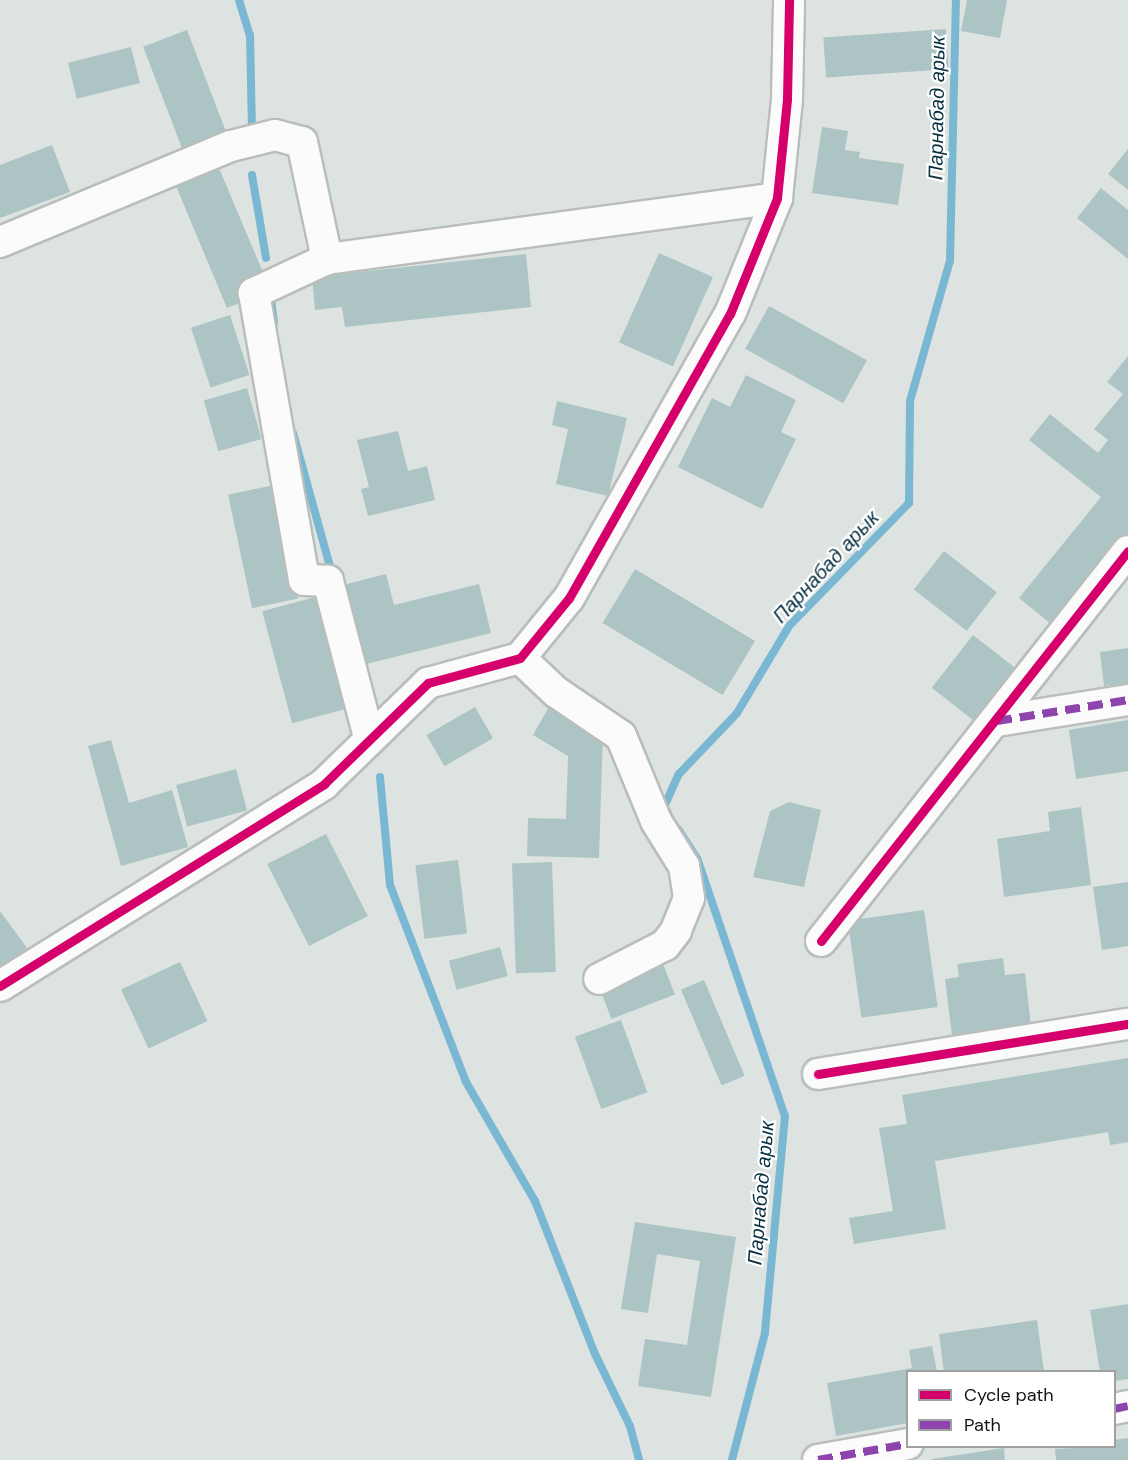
<!DOCTYPE html>
<html>
<head>
<meta charset="utf-8">
<style>
	body { margin:0 }
	#map { position:relative; width:1128px; height:1460px; overflow:hidden; background:#dde3e0; font-family:"DM Sans",sans-serif }
	div>[style] { position:absolute }
	.stream>* { height:8px; margin:-4px; padding:0 4px; transform-origin:4px; border-radius:4px; background:#7ab7d3 }
	.building>* { inset:0; background:#acc4c4; transform-origin:0 0 }
	.roads { filter:drop-shadow(2px 0 #b9bebc) drop-shadow(-2px 0 #b9bebc) drop-shadow(0 2px #b9bebc) drop-shadow(0 -2px #b9bebc) }
	.minor>* { height:30px; margin:-15px; padding:0 15px; transform-origin:15px; border-radius:15px; background:#fafbfa }
	.quiet>* { height:8px; margin-top:-4px; transform-origin:0; background:repeating-linear-gradient(90deg,#8e44ad 0 15px,transparent 0 23px) }
	.cycleway>* { height:9px; margin:-4.5px; padding:0 4.5px; transform-origin:4.5px; border-radius:4.5px; background:#d6006c }
	span { translate:-50% -50%; white-space:nowrap; text-align:center; line-height:1.15; -webkit-text-stroke:4.5px #fff; paint-order:stroke }
	.water-label { font-size:20px; color:#072f40; font-style:italic }
	.legend { position:absolute; left:906px; top:1370px; width:210px; height:78px; box-sizing:border-box; background:#fff; border:2px solid #9fa1a0; margin:0; padding:8px 10px; list-style:none; font-size:18px; color:#0f1312 }
	.legend li { display:flex; align-items:center; gap:12px; height:30px }
	.legend b { width:30px; border:2px solid #9fa1a0 }
</style>
</head>
<body>
<div id="map">
	<div class="stream">
		<i style="left:239px;top:0;width:37px;rotate:73deg"></i>
		<i style="left:250px;top:35px;width:94px;rotate:88.8deg"></i>
		<i style="left:252px;top:175px;width:84px;rotate:80.4deg"></i>
		<i style="left:270px;top:291px;width:32px;rotate:83deg"></i>
		<i style="left:293px;top:433px;width:149px;rotate:74.5deg"></i>
		<i style="left:380px;top:777px;width:108px;rotate:84.7deg"></i>
		<i style="left:390px;top:885px;width:211px;rotate:68.9deg"></i>
		<i style="left:466px;top:1082px;width:138px;rotate:59.9deg"></i>
		<i style="left:535px;top:1201px;width:164px;rotate:68.6deg"></i>
		<i style="left:595px;top:1354px;width:80px;rotate:64.1deg"></i>
		<i style="left:630px;top:1426px;width:35px;rotate:75deg"></i>
		<i style="left:668px;top:813px;width:7px;rotate:-124deg"></i>
		<i style="left:664px;top:807px;width:36px;rotate:-66deg"></i>
		<i style="left:679px;top:774px;width:84px;rotate:-46.4deg"></i>
		<i style="left:737px;top:713px;width:101px;rotate:-59.1deg"></i>
		<i style="left:789px;top:626px;width:172px;rotate:-45.7deg"></i>
		<i style="left:909px;top:503px;width:102px;rotate:-89.4deg"></i>
		<i style="left:910px;top:401px;width:146px;rotate:-74.1deg"></i>
		<i style="left:950px;top:261px;width:261px;rotate:-88.7deg"></i>
		<i style="left:678px;top:829px;width:35px;rotate:57deg"></i>
		<i style="left:697px;top:858px;width:273px;rotate:71.2deg"></i>
		<i style="left:785px;top:1116px;width:218px;rotate:95.3deg"></i>
		<i style="left:765px;top:1333px;width:131px;rotate:104.6deg"></i>
	</div>
	<div class="building">
		<i style="clip-path:polygon(967px 0,1007px 0,1000px 38px,961px 31px)"></i>
		<i style="left:946px;top:29px;width:40px;height:123px;rotate:86deg"></i>
		<i style="left:187px;top:30px;width:110px;height:47px;rotate:69deg"></i>
		<i style="left:131px;top:47px;width:37px;height:65px;rotate:76deg"></i>
		<i style="clip-path:polygon(822px 127px,848px 131px,845px 150px,860px 152px,859px 158px,904px 164px,898px 205px,812px 193px)"></i>
		<i style="clip-path:polygon(52px 145px,70px 192px,0 218px,0 165px)"></i>
		<i style="clip-path:polygon(1128px 149px,1128px 190px,1108px 174px)"></i>
		<i style="clip-path:polygon(219px 168px,265px 277px,239px 288px,244px 301px,227px 308px,176px 186px)"></i>
		<i style="clip-path:polygon(1101px 188px,1128px 210px,1128px 259px,1077px 218px)"></i>
		<i style="left:659px;top:253px;width:59px;height:98px;rotate:24deg"></i>
		<i style="clip-path:polygon(526px 254px,531px 307px,345px 327px,342px 307px,315px 310px,312px 277px)"></i>
		<i style="left:769px;top:306px;width:112px;height:49px;rotate:29deg"></i>
		<i style="left:230px;top:315px;width:63px;height:41px;rotate:72deg"></i>
		<i style="clip-path:polygon(1128px 356px,1128px 538px,1056px 628px,1019px 598px,1101px 497px,1029px 440px,1050px 414px,1098px 453px,1108px 440px,1094px 429px,1123px 394px,1107px 382px)"></i>
		<i style="clip-path:polygon(746px 375px,796px 400px,781px 432px,796px 439px,762px 509px,678px 467px,712px 398px,730px 407px)"></i>
		<i style="left:247px;top:388px;width:53px;height:45px;rotate:74deg"></i>
		<i style="clip-path:polygon(557px 401px,627px 418px,608px 496px,556px 484px,568px 429px,552px 425px)"></i>
		<i style="clip-path:polygon(398px 431px,408px 471px,427px 466px,435px 500px,368px 516px,361px 489px,369px 487px,357px 440px)"></i>
		<i style="left:274px;top:485px;width:116px;height:47px;rotate:78deg"></i>
		<i style="left:944px;top:551px;width:67px;height:49px;rotate:38deg"></i>
		<i style="left:635px;top:569px;width:140px;height:63px;rotate:31deg"></i>
		<i style="clip-path:polygon(386px 574px,394px 605px,479px 584px,491px 633px,362px 665px,343px 585px)"></i>
		<i style="left:323px;top:595px;width:116px;height:63px;rotate:75deg"></i>
		<i style="left:973px;top:635px;width:56px;height:67px;rotate:38deg"></i>
		<i style="clip-path:polygon(1128px 648px,1128px 683px,1104px 686px,1100px 652px)"></i>
		<i style="clip-path:polygon(551px 703px,603px 733px,599px 858px,527px 856px,528px 818px,566px 819px,568px 756px,533px 735px)"></i>
		<i style="left:475px;top:707px;width:36px;height:56px;rotate:60deg"></i>
		<i style="clip-path:polygon(1128px 720px,1128px 771px,1076px 779px,1069px 730px)"></i>
		<i style="clip-path:polygon(111px 740px,129px 803px,172px 790px,188px 847px,121px 866px,88px 746px)"></i>
		<i style="left:236px;top:769px;width:43px;height:62px;rotate:75deg"></i>
		<i style="clip-path:polygon(789px 802px,821px 810px,804px 887px,753px 877px,770px 811px)"></i>
		<i style="clip-path:polygon(1081px 807px,1091px 885px,1004px 897px,997px 839px,1050px 831px,1048px 812px)"></i>
		<i style="left:326px;top:834px;width:92px;height:66px;rotate:63deg"></i>
		<i style="left:458px;top:860px;width:74px;height:43px;rotate:83deg"></i>
		<i style="left:552px;top:862px;width:110px;height:40px;rotate:88deg"></i>
		<i style="clip-path:polygon(1128px 882px,1128px 946px,1102px 950px,1093px 887px)"></i>
		<i style="left:924px;top:910px;width:98px;height:77px;rotate:82deg"></i>
		<i style="clip-path:polygon(0 911px,27px 948px,0 967px)"></i>
		<i style="left:500px;top:947px;width:30px;height:53px;rotate:75deg"></i>
		<i style="clip-path:polygon(1003px 958px,1005px 975px,1025px 973px,1031px 1026px,952px 1036px,945px 979px,959px 977px,957px 964px)"></i>
		<i style="left:662px;top:961px;width:36px;height:68px;rotate:69deg"></i>
		<i style="left:180px;top:962px;width:65px;height:65px;rotate:65deg"></i>
		<i style="left:704px;top:980px;width:104px;height:25px;rotate:67deg"></i>
		<i style="left:621px;top:1020px;width:77px;height:49px;rotate:70deg"></i>
		<i style="clip-path:polygon(1128px 1058px,1128px 1142px,1110px 1145px,1108px 1132px,935px 1161px,946px 1229px,854px 1244px,849px 1218px,893px 1211px,879px 1128px,907px 1124px,902px 1095px)"></i>
		<i style="clip-path:polygon(635px 1222px,736px 1237px,711px 1397px,638px 1386px,645px 1339px,687px 1345px,700px 1261px,657px 1254px,648px 1313px,621px 1309px)"></i>
		<i style="clip-path:polygon(1128px 1304px,1128px 1379px,1114px 1381px,1114px 1372px,1100px 1372px,1090px 1310px)"></i>
		<i style="clip-path:polygon(1037px 1320px,1044px 1372px,944px 1372px,939px 1334px)"></i>
		<i style="clip-path:polygon(932px 1346px,937px 1372px,908px 1372px,908px 1423px,836px 1436px,827px 1383px,912px 1368px,909px 1350px)"></i>
		<i style="clip-path:polygon(1128px 1438px,1128px 1460px,1056px 1460px,1055px 1449px,1114px 1446px,1114px 1440px)"></i>
		<i style="clip-path:polygon(1004px 1448px,1005px 1460px,933px 1460px,932px 1459px)"></i>
	</div>
	<div class="roads">
		<div class="minor">
			<i style="left:0;top:242px;width:250px;rotate:-22.6deg"></i>
			<i style="left:231px;top:146px;width:45px;rotate:-14deg"></i>
			<i style="left:275px;top:135px;width:28px;rotate:15deg"></i>
			<i style="left:302px;top:142px;width:120px;rotate:77.9deg"></i>
			<i style="left:327px;top:259px;width:454px;rotate:-7.7deg"></i>
			<i style="left:327px;top:259px;width:81px;rotate:155deg"></i>
			<i style="left:254px;top:293px;width:291px;rotate:80.1deg"></i>
			<i style="left:304px;top:580px;width:24px;rotate:2deg"></i>
			<i style="left:328px;top:581px;width:161px;rotate:75.3deg"></i>
			<i style="left:520px;top:658px;width:50px;rotate:43.4deg"></i>
			<i style="left:556px;top:692px;width:78px;rotate:34.1deg"></i>
			<i style="left:621px;top:736px;width:92px;rotate:67.6deg"></i>
			<i style="left:656px;top:821px;width:53px;rotate:58.1deg"></i>
			<i style="left:684px;top:866px;width:32px;rotate:81deg"></i>
			<i style="left:689px;top:898px;width:35px;rotate:112deg"></i>
			<i style="left:676px;top:931px;width:18px;rotate:128deg"></i>
			<i style="left:665px;top:945px;width:74px;rotate:152.7deg"></i>
			<i style="left:997px;top:721px;width:133px;rotate:-9.1deg"></i>
			<i style="left:821px;top:941px;width:496px;rotate:-51.8deg"></i>
			<i style="left:0;top:986px;width:382px;rotate:-31.9deg"></i>
			<i style="left:324px;top:784px;width:145px;rotate:-44.2deg"></i>
			<i style="left:428px;top:683px;width:95px;rotate:-15.2deg"></i>
			<i style="left:520px;top:658px;width:77px;rotate:-50.8deg"></i>
			<i style="left:569px;top:598px;width:326px;rotate:-60.5deg"></i>
			<i style="left:730px;top:314px;width:125px;rotate:-67.9deg"></i>
			<i style="left:777px;top:198px;width:100px;rotate:-84.2deg"></i>
			<i style="left:787px;top:99px;width:99px;rotate:-88.8deg"></i>
			<i style="left:818px;top:1074px;width:314px;rotate:-9.2deg"></i>
			<i style="left:1114px;top:1409px;width:14px;rotate:-12deg"></i>
			<i style="left:818px;top:1460px;width:91px;rotate:-10.1deg"></i>
		</div>
	</div>
	<div class="quiet">
		<i style="left:997px;top:721px;width:133px;rotate:-9.1deg"></i>
		<i style="left:1114px;top:1409px;width:14px;rotate:-12deg"></i>
		<i style="left:818px;top:1460px;width:91px;rotate:-10.1deg"></i>
	</div>
	<div class="cycleway">
		<i style="left:821px;top:941px;width:496px;rotate:-51.8deg"></i>
		<i style="left:0;top:986px;width:382px;rotate:-31.9deg"></i>
		<i style="left:324px;top:784px;width:145px;rotate:-44.2deg"></i>
		<i style="left:428px;top:683px;width:95px;rotate:-15.2deg"></i>
		<i style="left:520px;top:658px;width:77px;rotate:-50.8deg"></i>
		<i style="left:569px;top:598px;width:326px;rotate:-60.5deg"></i>
		<i style="left:730px;top:314px;width:125px;rotate:-67.9deg"></i>
		<i style="left:777px;top:198px;width:100px;rotate:-84.2deg"></i>
		<i style="left:787px;top:99px;width:99px;rotate:-88.8deg"></i>
		<i style="left:818px;top:1074px;width:314px;rotate:-9.2deg"></i>
	</div>
	<div class="water-label">
		<span style="left:937px;top:108px;rotate:-89deg">Парнабад арык</span>
		<span style="left:826px;top:567px;rotate:-47deg">Парнабад арык</span>
		<span style="left:761px;top:1193px;rotate:-85deg">Парнабад арык</span>
	</div>
	<ul class="legend">
	<li><b style="height:8px;background:#d6006c"></b>Cycle path</li>
	<li><b style="height:8px;background:#8e44ad"></b>Path</li>
	</ul>
</div>
</body>
</html>
